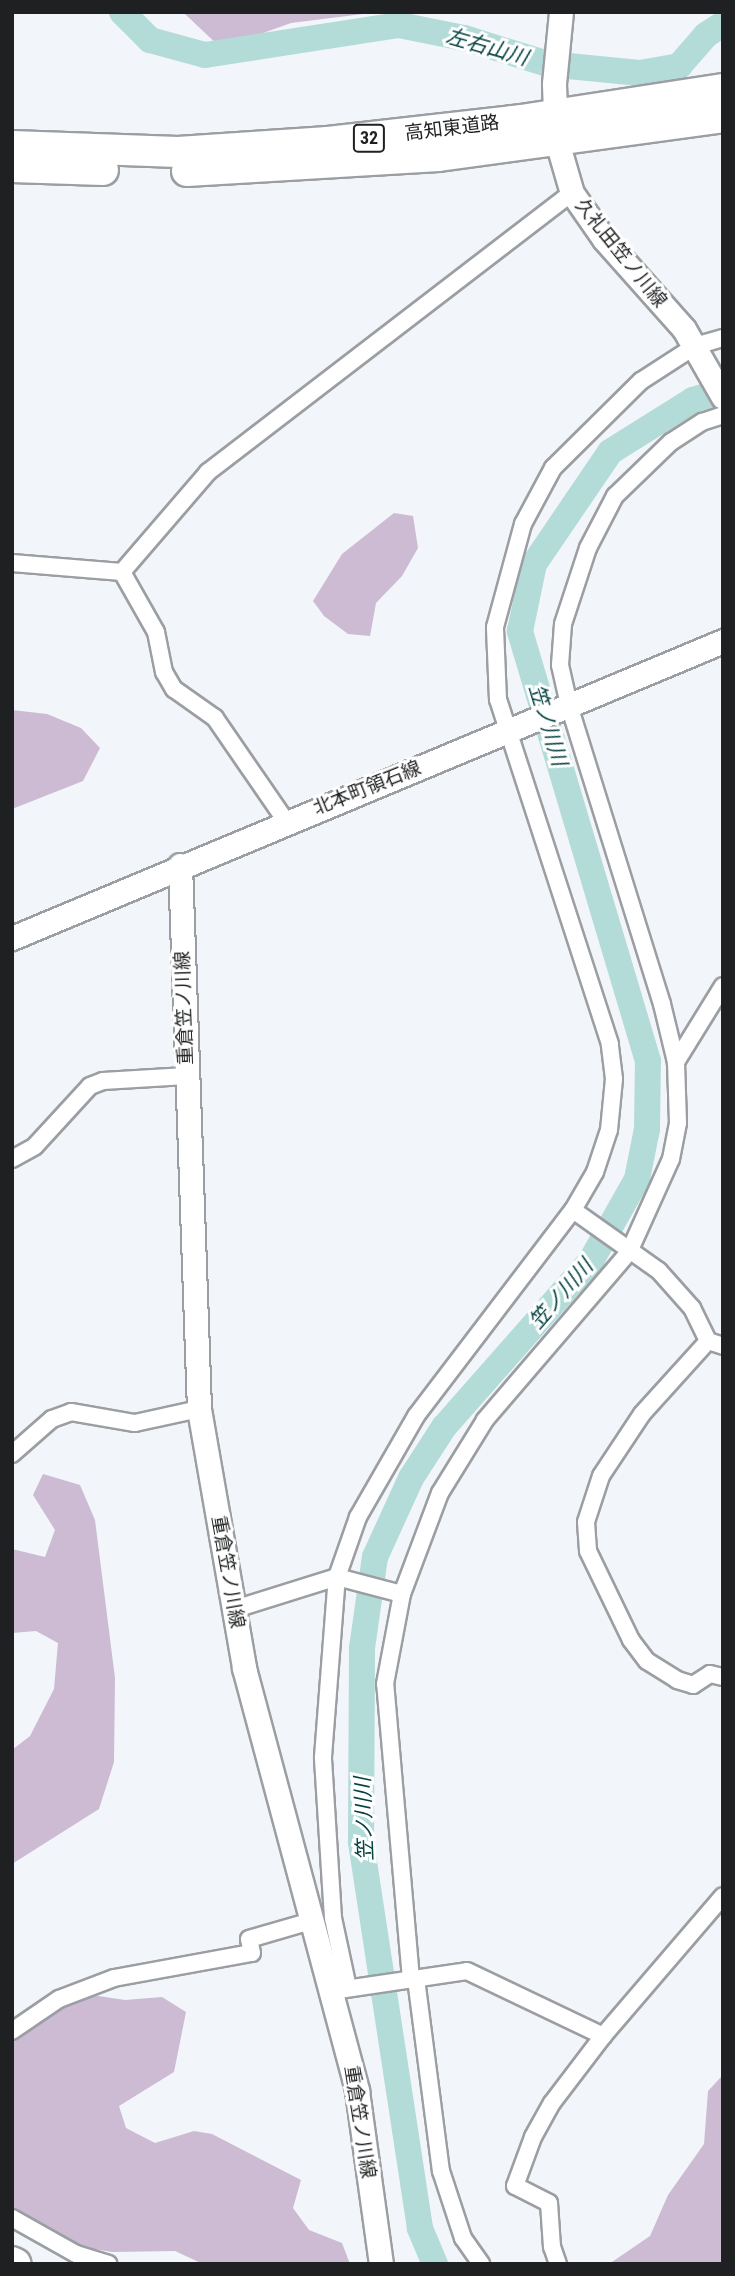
<!DOCTYPE html>
<html>
<head>
<meta charset="utf-8">
<style>
	body { margin:0 }
	#map { position:relative; width:735px; height:2276px; overflow:hidden; background:#f2f5f9; font-family:"Roboto Condensed","Noto Sans JP",sans-serif }
	div>[style] { position:absolute }
	.green>* { inset:0; background:#ccbbd3 }
	.river>* { height:26px; margin:-13px; padding:0 13px; transform-origin:13px; border-radius:13px; background:#b3dbd8 }
	.roads { filter:drop-shadow(2px 0 #9b9ea2) drop-shadow(-2px 0 #9b9ea2) drop-shadow(0 2px #9b9ea2) drop-shadow(0 -2px #9b9ea2) }
	.street>* { height:16px; margin:-8px; padding:0 8px; transform-origin:8px; border-radius:8px; background:#fff }
	.secondary>* { height:23px; margin:-11.5px; padding:0 11.5px; transform-origin:11.5px; border-radius:11.5px; background:#fff }
	.highway>* { height:30px; margin:-15px; padding:0 15px; transform-origin:15px; border-radius:15px; background:#fff }
	span { translate:-50% -50%; white-space:nowrap; text-align:center; line-height:1.15; -webkit-text-stroke:6px #fff; paint-order:stroke }
	.shield-label span { padding:2px 5px; background:#fff; border:2px solid; border-radius:5px; -webkit-text-stroke-width:0 }
	.shield-label { font-size:18px; color:#1f2021; font-weight:700 }
	.street-label { font-size:19px; color:#1f2021 }
	.water-label { font-size:21px; color:#034240; font-style:italic }
	.frame { position:absolute; inset:0; border:14px solid #1f2021; pointer-events:none }
</style>
</head>
<body>
<div id="map">
	<div class="green">
		<i style="clip-path:polygon(379px 12px,291px 23px,221px 48px,185px 14px)"></i>
		<i style="clip-path:polygon(394px 513px,413px 516px,418px 548px,402px 576px,376px 603px,370px 636px,348px 634px,324px 616px,313px 601px,342px 554px)"></i>
		<i style="clip-path:polygon(12px 710px,47px 714px,81px 728px,100px 748px,83px 781px,12px 809px)"></i>
		<i style="clip-path:polygon(43px 1474px,80px 1485px,95px 1520px,115px 1678px,114px 1762px,99px 1809px,12px 1864px,12px 1750px,30px 1736px,54px 1689px,58px 1643px,36px 1631px,12px 1633px,12px 1549px,45px 1557px,55px 1530px,33px 1495px)"></i>
		<i style="clip-path:polygon(78px 1993px,125px 2000px,162px 1997px,186px 2012px,174px 2072px,119px 2106px,126px 2128px,155px 2143px,194px 2131px,212px 2134px,301px 2180px,293px 2208px,309px 2230px,342px 2243px,350px 2264px,203px 2264px,175px 2251px,112px 2252px,72px 2245px,12px 2215px,12px 2042px,43px 2012px)"></i>
		<i style="clip-path:polygon(723px 2075px,723px 2264px,609px 2264px,650px 2236px,668px 2195px,704px 2144px,708px 2091px)"></i>
	</div>
	<div class="river">
		<i style="left:122px;top:12px;width:40px;rotate:45deg"></i>
		<i style="left:150px;top:40px;width:57px;rotate:15.3deg"></i>
		<i style="left:205px;top:55px;width:196px;rotate:-8.8deg"></i>
		<i style="left:399px;top:25px;width:66px;rotate:11.3deg"></i>
		<i style="left:464px;top:38px;width:88px;rotate:17.2deg"></i>
		<i style="left:548px;top:64px;width:92px;rotate:5.6deg"></i>
		<i style="left:640px;top:73px;width:40px;rotate:-10deg"></i>
		<i style="left:679px;top:66px;width:41px;rotate:-48.9deg"></i>
		<i style="left:706px;top:35px;width:20px;rotate:-33deg"></i>
		<i style="left:435px;top:2264px;width:39px;rotate:-113deg"></i>
		<i style="left:420px;top:2228px;width:391px;rotate:-98.7deg"></i>
		<i style="left:361px;top:1841px;width:193px;rotate:-89.7deg"></i>
		<i style="left:362px;top:1648px;width:92px;rotate:-81.9deg"></i>
		<i style="left:375px;top:1557px;width:87px;rotate:-65.5deg"></i>
		<i style="left:411px;top:1478px;width:61px;rotate:-57.1deg"></i>
		<i style="left:444px;top:1427px;width:224px;rotate:-48.6deg"></i>
		<i style="left:592px;top:1259px;width:92px;rotate:-60.6deg"></i>
		<i style="left:637px;top:1179px;width:51px;rotate:-78.7deg"></i>
		<i style="left:647px;top:1129px;width:68px;rotate:-89.2deg"></i>
		<i style="left:648px;top:1061px;width:449px;rotate:-106.6deg"></i>
		<i style="left:520px;top:631px;width:68px;rotate:-78.2deg"></i>
		<i style="left:534px;top:564px;width:135px;rotate:-55.8deg"></i>
		<i style="left:610px;top:452px;width:98px;rotate:-32.1deg"></i>
		<i style="left:693px;top:400px;width:31px;rotate:-17deg"></i>
	</div>
	<div class="roads">
		<div class="street">
			<i style="left:12px;top:563px;width:110px;rotate:4.7deg"></i>
			<i style="left:122px;top:572px;width:69px;rotate:60.5deg"></i>
			<i style="left:156px;top:632px;width:41px;rotate:78.7deg"></i>
			<i style="left:164px;top:672px;width:20px;rotate:60deg"></i>
			<i style="left:174px;top:689px;width:50px;rotate:35.3deg"></i>
			<i style="left:215px;top:718px;width:124px;rotate:55.5deg"></i>
			<i style="left:122px;top:572px;width:132px;rotate:-49.3deg"></i>
			<i style="left:208px;top:472px;width:459px;rotate:-37.5deg"></i>
			<i style="left:676px;top:1062px;width:89px;rotate:-58.3deg"></i>
			<i style="left:12px;top:1159px;width:26px;rotate:-29deg"></i>
			<i style="left:35px;top:1146px;width:81px;rotate:-47.5deg"></i>
			<i style="left:90px;top:1086px;width:14px;rotate:-21deg"></i>
			<i style="left:103px;top:1081px;width:83px;rotate:-3.4deg"></i>
			<i style="left:573px;top:1210px;width:105px;rotate:35.3deg"></i>
			<i style="left:659px;top:1271px;width:50px;rotate:48.3deg"></i>
			<i style="left:692px;top:1308px;width:37px;rotate:64deg"></i>
			<i style="left:708px;top:1341px;width:16px;rotate:18deg"></i>
			<i style="left:708px;top:1341px;width:98px;rotate:132.1deg"></i>
			<i style="left:642px;top:1414px;width:74px;rotate:123.5deg"></i>
			<i style="left:601px;top:1476px;width:48px;rotate:108.1deg"></i>
			<i style="left:586px;top:1522px;width:29px;rotate:86deg"></i>
			<i style="left:588px;top:1551px;width:99px;rotate:64.2deg"></i>
			<i style="left:631px;top:1640px;width:26px;rotate:53deg"></i>
			<i style="left:647px;top:1661px;width:36px;rotate:32deg"></i>
			<i style="left:677px;top:1680px;width:17px;rotate:17deg"></i>
			<i style="left:693px;top:1685px;width:20px;rotate:-33deg"></i>
			<i style="left:710px;top:1674px;width:13px;rotate:13deg"></i>
			<i style="left:12px;top:1454px;width:53px;rotate:-41.2deg"></i>
			<i style="left:52px;top:1419px;width:20px;rotate:-20deg"></i>
			<i style="left:71px;top:1412px;width:65px;rotate:9.8deg"></i>
			<i style="left:135px;top:1423px;width:66px;rotate:-12.3deg"></i>
			<i style="left:235px;top:1609px;width:107px;rotate:-17.4deg"></i>
			<i style="left:337px;top:1577px;width:67px;rotate:14.7deg"></i>
			<i style="left:411px;top:1979px;width:296px;rotate:-95deg"></i>
			<i style="left:385px;top:1684px;width:92px;rotate:-79.3deg"></i>
			<i style="left:402px;top:1594px;width:108px;rotate:-69.4deg"></i>
			<i style="left:440px;top:1493px;width:86px;rotate:-58.3deg"></i>
			<i style="left:485px;top:1420px;width:221px;rotate:-49.4deg"></i>
			<i style="left:629px;top:1252px;width:102px;rotate:-65.7deg"></i>
			<i style="left:671px;top:1159px;width:37px;rotate:-79deg"></i>
			<i style="left:678px;top:1123px;width:61px;rotate:-91.9deg"></i>
			<i style="left:676px;top:1062px;width:60px;rotate:-103.6deg"></i>
			<i style="left:662px;top:1004px;width:313px;rotate:-107.3deg"></i>
			<i style="left:569px;top:705px;width:41px;rotate:-102.7deg"></i>
			<i style="left:560px;top:665px;width:41px;rotate:-85.8deg"></i>
			<i style="left:563px;top:624px;width:80px;rotate:-71.8deg"></i>
			<i style="left:588px;top:548px;width:59px;rotate:-62.6deg"></i>
			<i style="left:615px;top:496px;width:78px;rotate:-44deg"></i>
			<i style="left:671px;top:442px;width:37px;rotate:-33deg"></i>
			<i style="left:702px;top:422px;width:22px;rotate:-18deg"></i>
			<i style="left:416px;top:1979px;width:194px;rotate:82.6deg"></i>
			<i style="left:441px;top:2171px;width:71px;rotate:71.8deg"></i>
			<i style="left:463px;top:2238px;width:32px;rotate:55deg"></i>
			<i style="left:348px;top:1988px;width:72px;rotate:-102.1deg"></i>
			<i style="left:333px;top:1918px;width:161px;rotate:-93.6deg"></i>
			<i style="left:323px;top:1757px;width:181px;rotate:-85.6deg"></i>
			<i style="left:337px;top:1577px;width:64px;rotate:-70.7deg"></i>
			<i style="left:358px;top:1517px;width:116px;rotate:-60.1deg"></i>
			<i style="left:416px;top:1416px;width:259px;rotate:-52.7deg"></i>
			<i style="left:573px;top:1210px;width:44px;rotate:-59.9deg"></i>
			<i style="left:595px;top:1172px;width:44px;rotate:-71.6deg"></i>
			<i style="left:609px;top:1130px;width:51px;rotate:-84.4deg"></i>
			<i style="left:614px;top:1079px;width:35px;rotate:-97deg"></i>
			<i style="left:610px;top:1044px;width:362px;rotate:-108deg"></i>
			<i style="left:498px;top:700px;width:73px;rotate:-92.4deg"></i>
			<i style="left:495px;top:627px;width:107px;rotate:-74.8deg"></i>
			<i style="left:523px;top:524px;width:64px;rotate:-61.8deg"></i>
			<i style="left:553px;top:468px;width:124px;rotate:-44.7deg"></i>
			<i style="left:641px;top:381px;width:64px;rotate:-32.9deg"></i>
			<i style="left:695px;top:346px;width:29px;rotate:-16deg"></i>
			<i style="left:339px;top:1990px;width:129px;rotate:-8.4deg"></i>
			<i style="left:467px;top:1971px;width:151px;rotate:25.5deg"></i>
			<i style="left:12px;top:2031px;width:57px;rotate:-34.2deg"></i>
			<i style="left:59px;top:1999px;width:59px;rotate:-20.9deg"></i>
			<i style="left:114px;top:1978px;width:140px;rotate:-10.3deg"></i>
			<i style="left:252px;top:1953px;width:14px;rotate:-102deg"></i>
			<i style="left:249px;top:1939px;width:65px;rotate:-16.2deg"></i>
			<i style="left:12px;top:2218px;width:73px;rotate:29.4deg"></i>
			<i style="left:76px;top:2254px;width:34px;rotate:17deg"></i>
			<i style="left:558px;top:2264px;width:18px;rotate:-109deg"></i>
			<i style="left:552px;top:2247px;width:44px;rotate:-93.9deg"></i>
			<i style="left:549px;top:2203px;width:38px;rotate:-153deg"></i>
			<i style="left:515px;top:2186px;width:52px;rotate:-69.8deg"></i>
			<i style="left:533px;top:2137px;width:39px;rotate:-61deg"></i>
			<i style="left:552px;top:2103px;width:84px;rotate:-52.7deg"></i>
			<i style="left:603px;top:2036px;width:184px;rotate:-49.4deg"></i>
		</div>
		<div class="secondary">
			<i style="left:561px;top:12px;width:72px;rotate:95.6deg"></i>
			<i style="left:554px;top:84px;width:54px;rotate:87.9deg"></i>
			<i style="left:556px;top:138px;width:57px;rotate:73.8deg"></i>
			<i style="left:572px;top:193px;width:56px;rotate:55.2deg"></i>
			<i style="left:604px;top:239px;width:120px;rotate:48.4deg"></i>
			<i style="left:684px;top:329px;width:78px;rotate:60.2deg"></i>
			<i style="left:180px;top:865px;width:544px;rotate:88deg"></i>
			<i style="left:199px;top:1409px;width:263px;rotate:80.1deg"></i>
			<i style="left:244px;top:1668px;width:438px;rotate:75deg"></i>
			<i style="left:357px;top:2091px;width:175px;rotate:82.1deg"></i>
			<i style="left:12px;top:938px;width:771px;rotate:-22.67deg"></i>
		</div>
		<div class="highway">
			<i style="left:12px;top:146px;width:166px;rotate:2.1deg"></i>
			<i style="left:178px;top:152px;width:150px;rotate:-3.8deg"></i>
			<i style="left:328px;top:142px;width:194px;rotate:-6.5deg"></i>
			<i style="left:521px;top:120px;width:204px;rotate:-8.7deg"></i>
			<i style="left:12px;top:167px;width:91px;rotate:1.9deg"></i>
			<i style="left:187px;top:171px;width:252px;rotate:-3.4deg"></i>
			<i style="left:439px;top:156px;width:287px;rotate:-7.8deg"></i>
			<i style="left:12px;top:2262px;width:4px;rotate:27deg"></i>
		</div>
	</div>
	<div class="shield-label">
		<span style="left:369px;top:138px">32</span>
	</div>
	<div class="street-label">
		<span style="left:452px;top:128px;rotate:-7deg">高知東道路</span>
		<span style="left:621px;top:253px;rotate:51deg">久礼田笠ノ川線</span>
		<span style="left:367px;top:788px;rotate:-22deg">北本町領石線</span>
		<span style="left:184px;top:1008px;rotate:-92deg">重倉笠ノ川線</span>
		<span style="left:228px;top:1572px;rotate:80deg">重倉笠ノ川線</span>
		<span style="left:360px;top:2122px;rotate:81deg">重倉笠ノ川線</span>
	</div>
	<div class="water-label">
		<span style="left:487px;top:47px;rotate:16deg">左右山川</span>
		<span style="left:548px;top:725px;rotate:73deg">笠ノ川川</span>
		<span style="left:561px;top:1294px;rotate:-49deg">笠ノ川川</span>
		<span style="left:364px;top:1819px;rotate:-92deg">笠ノ川川</span>
	</div>
	<div class="frame"></div>
</div>
</body>
</html>
